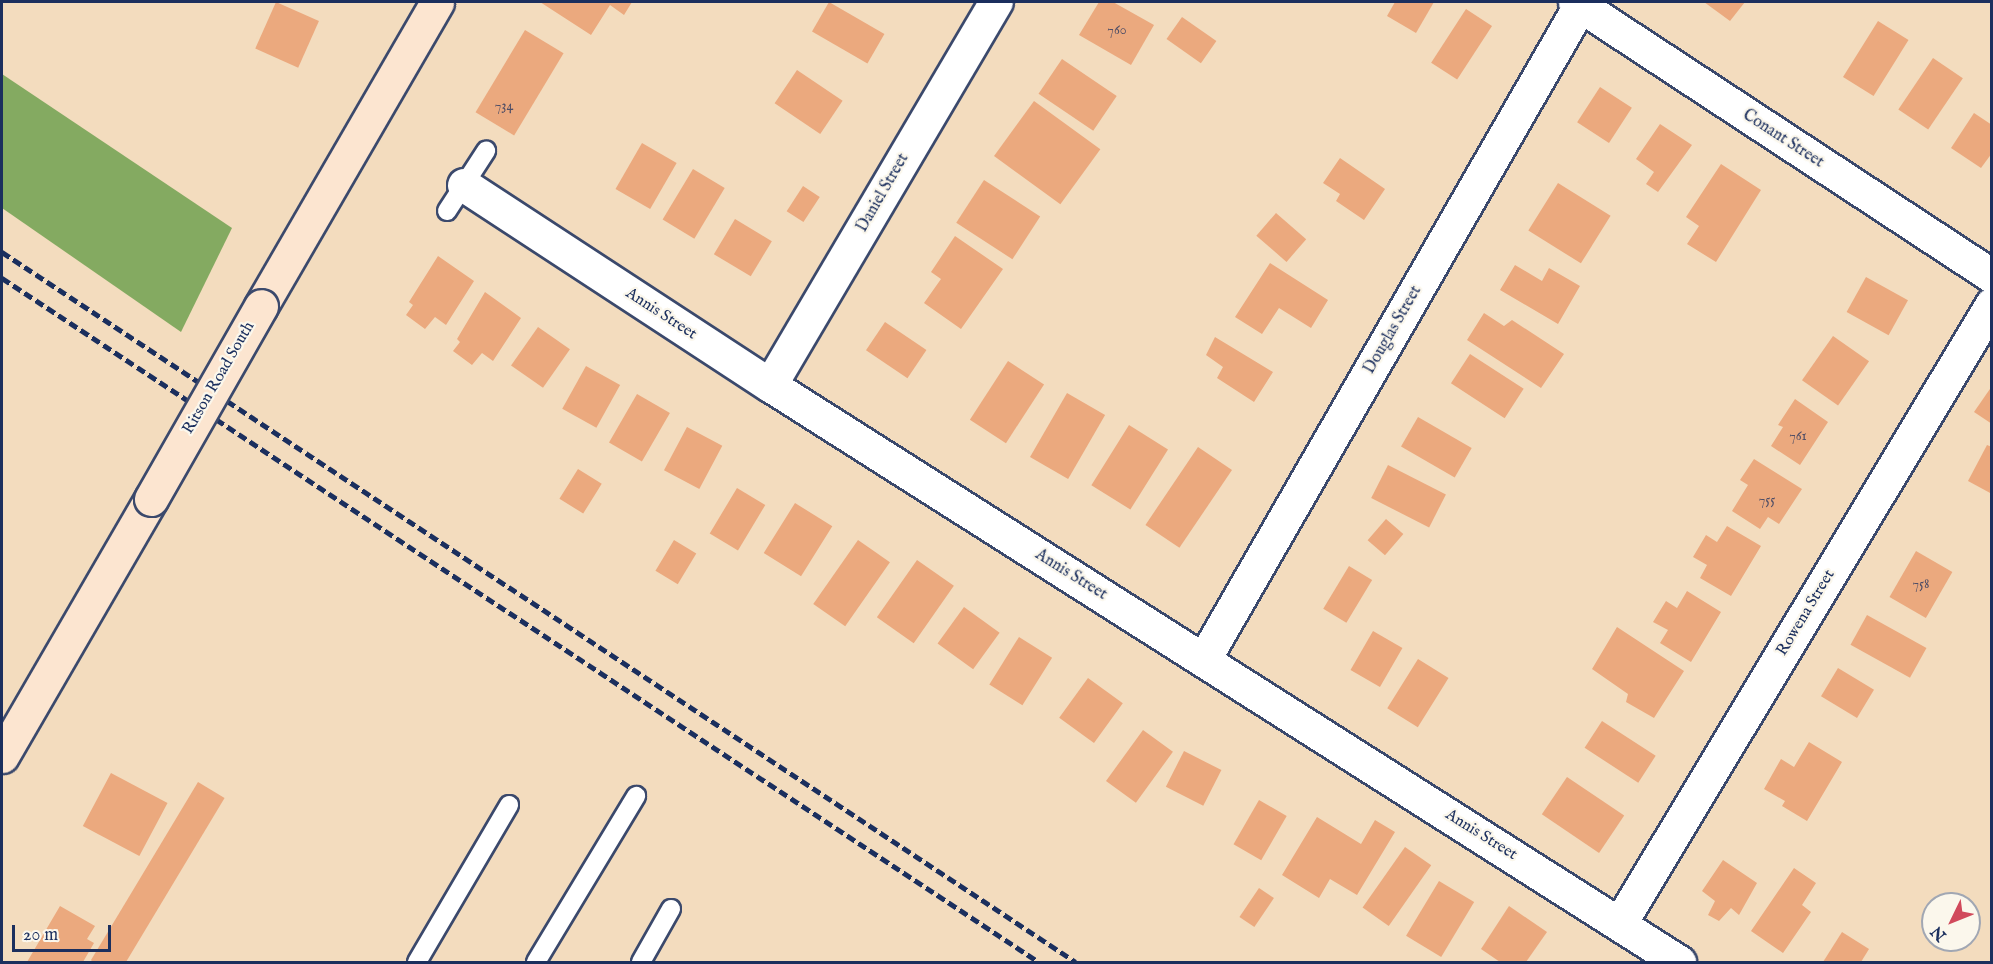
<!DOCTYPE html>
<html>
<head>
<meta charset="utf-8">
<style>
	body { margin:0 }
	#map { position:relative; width:1993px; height:964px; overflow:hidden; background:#f3dcbe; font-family:"IM FELL English",serif }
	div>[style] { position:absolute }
	.forest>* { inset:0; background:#84aa61 }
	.building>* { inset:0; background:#eba97e; transform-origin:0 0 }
	.roads { filter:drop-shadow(2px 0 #3b496c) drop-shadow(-2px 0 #3b496c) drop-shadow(0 2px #3b496c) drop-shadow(0 -2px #3b496c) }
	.lane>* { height:18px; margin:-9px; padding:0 9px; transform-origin:9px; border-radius:9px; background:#fff }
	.street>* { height:33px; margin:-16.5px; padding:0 16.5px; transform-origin:16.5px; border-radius:16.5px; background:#fff }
	.secondary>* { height:33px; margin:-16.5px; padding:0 16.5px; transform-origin:16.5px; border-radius:16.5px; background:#fce5d0 }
	.rail>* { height:4.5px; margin-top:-2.25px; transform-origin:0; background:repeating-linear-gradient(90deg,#1b2f5e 0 9px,transparent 0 13.5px) }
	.bridges { filter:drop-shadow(2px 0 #3b496c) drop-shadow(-2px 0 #3b496c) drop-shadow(0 2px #3b496c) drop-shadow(0 -2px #3b496c) }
	.secondary-bridge>* { height:33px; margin:-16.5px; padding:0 16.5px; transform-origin:16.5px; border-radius:16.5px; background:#fce5d0 }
	span { translate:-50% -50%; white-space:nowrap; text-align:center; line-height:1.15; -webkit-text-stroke:4.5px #fbf7ec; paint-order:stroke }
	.number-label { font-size:14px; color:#4f4e66 }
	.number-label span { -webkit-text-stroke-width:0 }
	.street-label { font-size:16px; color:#1b2f5e }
	.frame { position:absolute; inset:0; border:3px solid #1b2f5e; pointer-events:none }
	.north { position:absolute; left:1921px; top:892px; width:60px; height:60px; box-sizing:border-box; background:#fbf7ec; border:2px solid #a1a7b3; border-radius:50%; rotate:227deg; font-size:16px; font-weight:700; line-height:24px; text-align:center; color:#1b2f5e }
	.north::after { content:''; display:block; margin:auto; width:21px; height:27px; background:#d1495b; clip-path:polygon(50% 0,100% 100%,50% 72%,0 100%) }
	.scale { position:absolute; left:12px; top:925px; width:99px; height:27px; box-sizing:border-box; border:3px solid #1b2f5e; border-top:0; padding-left:8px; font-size:18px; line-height:21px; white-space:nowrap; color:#1b2f5e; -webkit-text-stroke:4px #fbf7ec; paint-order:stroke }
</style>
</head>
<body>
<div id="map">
	<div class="forest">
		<i style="clip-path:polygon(2px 74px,232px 228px,181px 332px,2px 208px)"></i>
	</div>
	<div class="building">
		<i style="left:276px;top:2px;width:47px;height:51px;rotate:24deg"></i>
		<i style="clip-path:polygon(540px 2px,632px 2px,624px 15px,610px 5px,591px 35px)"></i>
		<i style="left:829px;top:2px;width:64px;height:34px;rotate:30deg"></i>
		<i style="clip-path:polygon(1099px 2px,1113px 2px,1154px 25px,1131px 65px,1079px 35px)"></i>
		<i style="clip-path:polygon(1395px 2px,1434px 2px,1416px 33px,1387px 16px)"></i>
		<i style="clip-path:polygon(1704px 2px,1745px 2px,1730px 21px)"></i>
		<i style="left:1466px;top:9px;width:31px;height:64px;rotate:33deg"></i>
		<i style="left:1182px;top:17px;width:42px;height:27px;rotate:35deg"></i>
		<i style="left:1878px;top:21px;width:36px;height:66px;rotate:32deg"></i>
		<i style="left:525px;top:30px;width:45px;height:96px;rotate:31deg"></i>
		<i style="left:1933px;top:58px;width:36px;height:62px;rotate:34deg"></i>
		<i style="left:1062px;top:59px;width:66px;height:42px;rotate:34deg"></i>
		<i style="left:797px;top:70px;width:55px;height:40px;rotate:34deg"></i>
		<i style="left:1600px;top:87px;width:38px;height:42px;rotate:33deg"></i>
		<i style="left:1034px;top:101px;width:82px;height:68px;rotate:36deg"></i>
		<i style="clip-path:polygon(1974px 113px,1992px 125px,1992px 153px,1981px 168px,1951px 148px)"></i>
		<i style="clip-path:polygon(1660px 124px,1692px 145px,1658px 192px,1646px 184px,1654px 172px,1636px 159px)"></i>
		<i style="left:642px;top:143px;width:40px;height:53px;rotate:30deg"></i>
		<i style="clip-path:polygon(1340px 158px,1385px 189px,1364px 220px,1336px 201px,1340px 194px,1323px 183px)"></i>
		<i style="clip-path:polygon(1721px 164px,1761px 190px,1716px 262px,1687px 244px,1699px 226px,1686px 217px)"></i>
		<i style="left:693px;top:169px;width:37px;height:59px;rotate:31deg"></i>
		<i style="left:984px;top:180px;width:67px;height:51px;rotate:33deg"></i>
		<i style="left:1558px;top:183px;width:62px;height:56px;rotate:32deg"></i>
		<i style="left:803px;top:186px;width:20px;height:30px;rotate:33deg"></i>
		<i style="left:1276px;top:213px;width:40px;height:30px;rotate:41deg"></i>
		<i style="left:735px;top:219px;width:43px;height:41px;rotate:31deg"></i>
		<i style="clip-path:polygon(955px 236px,1003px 269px,961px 329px,924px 303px,941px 279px,931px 272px)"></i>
		<i style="clip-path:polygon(438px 256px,474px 281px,446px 325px,435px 317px,425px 329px,406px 315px,413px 305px,409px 302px)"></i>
		<i style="clip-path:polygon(1270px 263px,1328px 300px,1311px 328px,1279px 308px,1262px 334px,1235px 317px)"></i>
		<i style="clip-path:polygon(1515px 265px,1542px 281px,1549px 268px,1580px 286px,1558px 324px,1500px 290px)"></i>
		<i style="left:1866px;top:277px;width:48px;height:40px;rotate:29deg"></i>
		<i style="clip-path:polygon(485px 292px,521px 318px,493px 361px,482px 353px,472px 365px,453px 351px,460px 342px,457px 339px)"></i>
		<i style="clip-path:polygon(1484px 313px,1504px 326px,1512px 320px,1564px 354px,1541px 388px,1467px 340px)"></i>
		<i style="left:885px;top:322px;width:50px;height:34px;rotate:34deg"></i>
		<i style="left:538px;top:327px;width:39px;height:47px;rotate:35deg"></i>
		<i style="left:1833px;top:336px;width:44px;height:54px;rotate:35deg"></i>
		<i style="clip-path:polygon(1215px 337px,1273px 372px,1254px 402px,1217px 378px,1223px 367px,1206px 355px)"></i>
		<i style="left:1470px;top:354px;width:64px;height:35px;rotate:33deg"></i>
		<i style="left:1008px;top:361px;width:43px;height:70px;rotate:33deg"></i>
		<i style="left:586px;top:366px;width:39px;height:49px;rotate:29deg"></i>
		<i style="clip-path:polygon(1992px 386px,1992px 424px,1974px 412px)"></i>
		<i style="left:1067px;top:393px;width:44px;height:74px;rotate:30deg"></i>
		<i style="left:637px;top:394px;width:38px;height:56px;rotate:30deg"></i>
		<i style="clip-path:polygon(1795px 399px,1828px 422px,1800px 465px,1771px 446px,1783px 427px,1778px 425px)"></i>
		<i style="left:1418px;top:417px;width:62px;height:34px;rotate:30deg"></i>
		<i style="left:1129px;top:425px;width:46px;height:71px;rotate:32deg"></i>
		<i style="left:687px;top:427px;width:40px;height:49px;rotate:28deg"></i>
		<i style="clip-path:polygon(1987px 445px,1992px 447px,1992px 494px,1968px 481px)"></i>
		<i style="left:1198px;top:447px;width:41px;height:94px;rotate:34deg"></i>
		<i style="clip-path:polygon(1754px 459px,1802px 489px,1779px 524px,1768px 517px,1760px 529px,1732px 511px,1748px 485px,1740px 480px)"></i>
		<i style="left:1388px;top:465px;width:65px;height:37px;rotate:27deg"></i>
		<i style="left:578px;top:469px;width:28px;height:35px;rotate:32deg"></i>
		<i style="left:737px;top:488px;width:33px;height:53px;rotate:31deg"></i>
		<i style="left:795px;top:503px;width:44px;height:59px;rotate:32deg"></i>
		<i style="left:1386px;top:519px;width:23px;height:28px;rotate:41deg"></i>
		<i style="clip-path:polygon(1727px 526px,1761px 546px,1731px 596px,1700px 578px,1707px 565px,1693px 557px,1706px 535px,1717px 542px)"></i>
		<i style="left:674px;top:540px;width:26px;height:36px;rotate:31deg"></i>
		<i style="left:858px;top:540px;width:39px;height:78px;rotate:35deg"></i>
		<i style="left:1916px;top:551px;width:42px;height:53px;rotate:30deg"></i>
		<i style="left:917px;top:560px;width:45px;height:70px;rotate:35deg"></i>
		<i style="left:1349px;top:566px;width:27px;height:50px;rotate:31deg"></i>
		<i style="clip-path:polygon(1687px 591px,1721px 612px,1691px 662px,1660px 643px,1668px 630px,1653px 622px,1666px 601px,1677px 608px)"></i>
		<i style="left:964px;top:607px;width:44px;height:45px;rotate:36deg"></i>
		<i style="left:1867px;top:615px;width:68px;height:34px;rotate:29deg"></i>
		<i style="clip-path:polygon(1617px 627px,1684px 671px,1654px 718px,1626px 702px,1628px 694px,1592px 669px)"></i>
		<i style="left:1373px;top:631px;width:34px;height:45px;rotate:30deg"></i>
		<i style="left:1019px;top:637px;width:39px;height:56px;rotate:32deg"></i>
		<i style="left:1418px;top:659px;width:36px;height:58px;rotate:32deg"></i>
		<i style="left:1838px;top:668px;width:42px;height:33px;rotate:31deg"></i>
		<i style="left:1088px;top:678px;width:43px;height:49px;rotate:36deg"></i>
		<i style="left:1602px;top:721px;width:64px;height:32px;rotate:33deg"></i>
		<i style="left:1143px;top:730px;width:37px;height:63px;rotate:36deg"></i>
		<i style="clip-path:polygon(1809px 742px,1842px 762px,1807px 821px,1782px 806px,1785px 801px,1764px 789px,1781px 759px,1794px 767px)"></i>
		<i style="left:1184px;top:751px;width:42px;height:40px;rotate:27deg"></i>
		<i style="left:111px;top:773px;width:64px;height:60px;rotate:28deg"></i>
		<i style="left:1567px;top:777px;width:69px;height:45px;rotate:34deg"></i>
		<i style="left:198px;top:782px;width:31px;height:208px;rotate:31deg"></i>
		<i style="left:1259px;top:800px;width:32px;height:51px;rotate:30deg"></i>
		<i style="clip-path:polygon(1317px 817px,1361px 844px,1375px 820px,1395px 832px,1357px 895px,1330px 879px,1319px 898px,1282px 875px)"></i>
		<i style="left:1405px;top:847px;width:32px;height:74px;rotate:35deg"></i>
		<i style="clip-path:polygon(1723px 860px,1757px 883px,1739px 915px,1731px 908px,1719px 921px,1708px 915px,1715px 901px,1702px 891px)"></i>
		<i style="clip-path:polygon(1794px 868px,1816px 883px,1802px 905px,1811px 912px,1783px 953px,1751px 931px)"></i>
		<i style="left:1439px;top:881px;width:41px;height:64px;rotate:31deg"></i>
		<i style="left:1259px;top:888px;width:18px;height:35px;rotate:34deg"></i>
		<i style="clip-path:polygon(60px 906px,95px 926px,87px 939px,94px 943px,83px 962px,27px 962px)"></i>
		<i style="clip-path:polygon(1509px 906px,1547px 932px,1526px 962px,1500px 962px,1481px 949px)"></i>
		<i style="clip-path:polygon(1842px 932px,1869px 949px,1861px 962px,1823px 962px)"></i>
	</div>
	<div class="roads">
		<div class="lane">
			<i style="left:447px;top:211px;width:72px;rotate:-57deg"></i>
			<i style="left:417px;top:962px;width:182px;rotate:-59.6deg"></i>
			<i style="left:536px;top:962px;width:194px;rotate:-58.9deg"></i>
			<i style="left:641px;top:962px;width:61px;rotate:-60.5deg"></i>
		</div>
		<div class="street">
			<i style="left:1575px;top:2px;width:499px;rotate:33.3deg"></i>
			<i style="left:464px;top:185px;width:366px;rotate:33.2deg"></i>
			<i style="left:770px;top:385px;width:1077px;rotate:32.41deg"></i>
			<i style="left:770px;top:385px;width:445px;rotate:-59.5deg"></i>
			<i style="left:1204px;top:659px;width:758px;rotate:-60.09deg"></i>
			<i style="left:1620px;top:923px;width:722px;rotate:-59deg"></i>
		</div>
		<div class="secondary">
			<i style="left:261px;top:306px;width:351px;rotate:-59.9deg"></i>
			<i style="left:2px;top:756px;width:297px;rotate:-59.9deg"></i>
		</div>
	</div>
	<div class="rail">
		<i style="left:2px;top:252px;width:1287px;rotate:33.47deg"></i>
		<i style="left:2px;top:278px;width:1242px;rotate:33.41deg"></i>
	</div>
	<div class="bridges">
		<div class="secondary-bridge">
			<i style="left:151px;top:499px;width:222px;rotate:-60.3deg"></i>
		</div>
	</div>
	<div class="number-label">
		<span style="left:1117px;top:30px">760</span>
		<span style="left:504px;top:106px">734</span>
		<span style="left:1798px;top:436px">761</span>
		<span style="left:1767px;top:500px">755</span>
		<span style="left:1921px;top:584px">758</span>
	</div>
	<div class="street-label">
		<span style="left:1783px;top:139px;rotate:33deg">Conant Street</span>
		<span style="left:883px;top:193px;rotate:-60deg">Daniel Street</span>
		<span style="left:661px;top:314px;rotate:33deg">Annis Street</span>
		<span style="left:1393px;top:330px;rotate:-60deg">Douglas Street</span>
		<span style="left:219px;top:378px;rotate:-60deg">Ritson Road South</span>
		<span style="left:1071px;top:575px;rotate:32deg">Annis Street</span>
		<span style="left:1806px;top:613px;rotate:-59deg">Rowena Street</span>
		<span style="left:1481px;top:835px;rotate:32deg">Annis Street</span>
	</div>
	<div class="frame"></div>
	<div class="north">N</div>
	<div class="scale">20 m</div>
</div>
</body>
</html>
